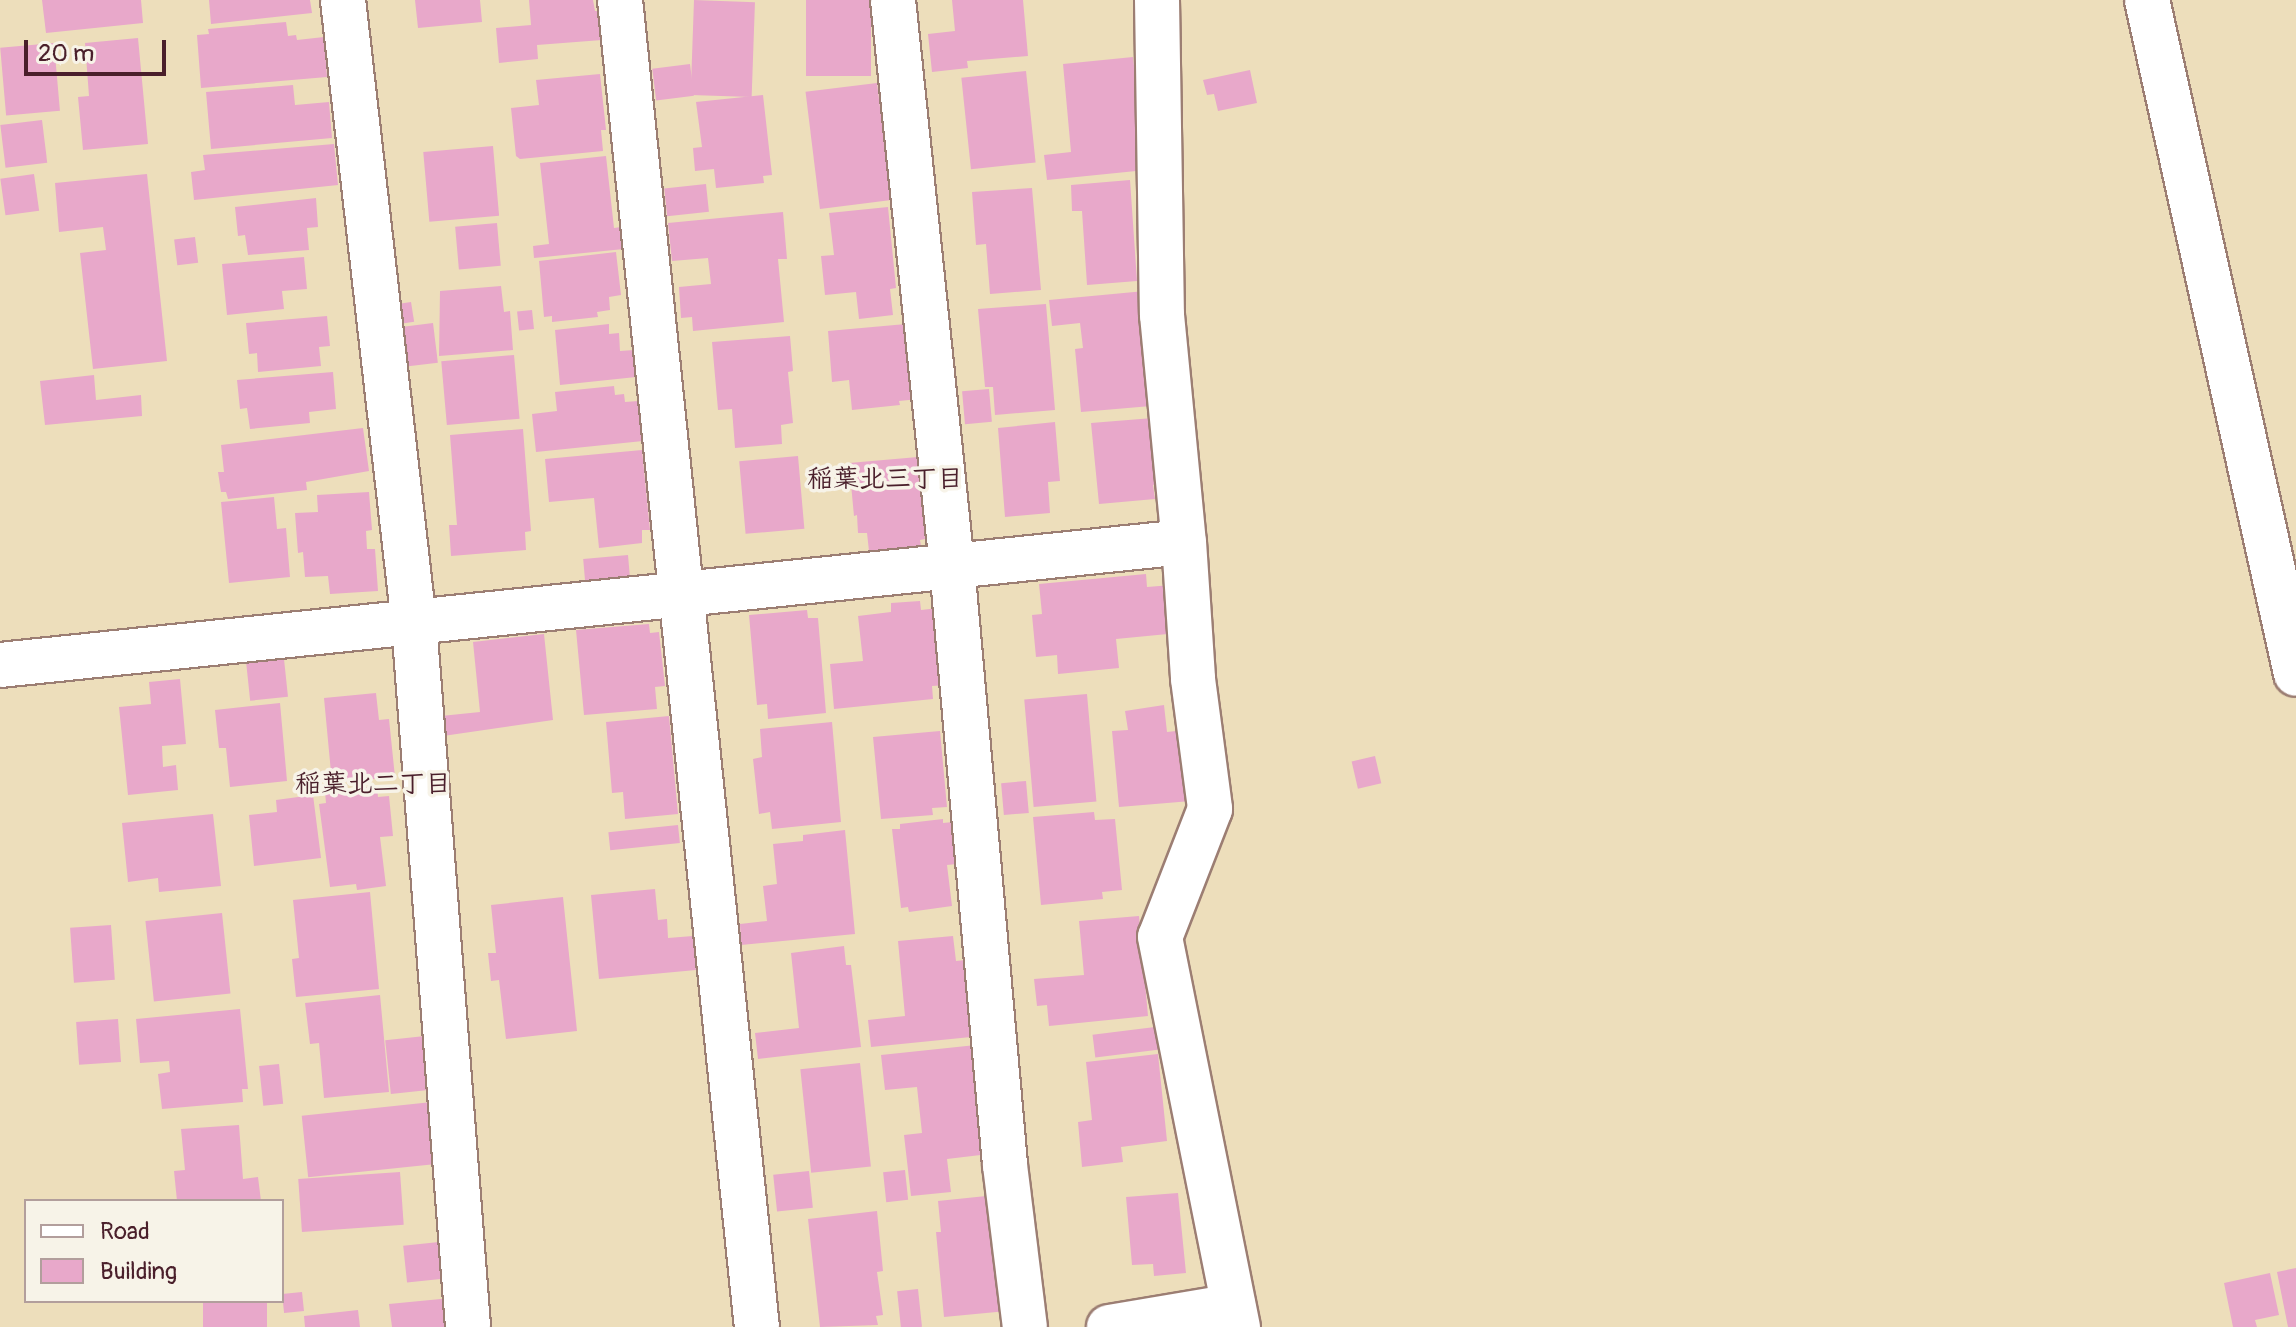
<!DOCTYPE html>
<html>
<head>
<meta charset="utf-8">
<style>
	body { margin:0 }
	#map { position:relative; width:2296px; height:1327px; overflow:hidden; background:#eddebb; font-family:Pangolin,"Klee One",sans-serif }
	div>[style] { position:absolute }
	.building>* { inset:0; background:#e8a8ca; transform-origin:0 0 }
	.roads { filter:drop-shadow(2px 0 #9c7e73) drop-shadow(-2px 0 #9c7e73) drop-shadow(0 2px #9c7e73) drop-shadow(0 -2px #9c7e73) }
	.street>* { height:44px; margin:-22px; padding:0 22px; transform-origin:22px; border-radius:22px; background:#fff }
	span { translate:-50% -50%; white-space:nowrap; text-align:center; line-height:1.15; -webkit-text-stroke:7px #f7f3e8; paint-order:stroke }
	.neighbourhood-label { font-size:26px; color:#4a1f2b; font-weight:700 }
	.legend { position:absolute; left:24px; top:1199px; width:260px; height:104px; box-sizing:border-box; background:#f7f3e8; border:2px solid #b29e9c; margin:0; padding:10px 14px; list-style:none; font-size:24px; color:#4a1f2b }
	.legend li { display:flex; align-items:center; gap:16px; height:40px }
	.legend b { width:40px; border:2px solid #b29e9c }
	.scale { position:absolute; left:24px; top:40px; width:142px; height:36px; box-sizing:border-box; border:4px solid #4a1f2b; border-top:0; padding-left:10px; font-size:24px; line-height:28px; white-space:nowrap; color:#4a1f2b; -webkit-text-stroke:6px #f7f3e8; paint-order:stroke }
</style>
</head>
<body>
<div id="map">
	<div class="building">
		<i style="clip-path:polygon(42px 0,141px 0,143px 23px,46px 33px)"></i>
		<i style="clip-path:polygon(209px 0,310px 0,312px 13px,211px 24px)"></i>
		<i style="clip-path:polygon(415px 0,480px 0,482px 22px,418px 28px)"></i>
		<i style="clip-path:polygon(529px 0,593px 0,595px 11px,599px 11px,602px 40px,537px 45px,538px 59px,499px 63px,496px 28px,531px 25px)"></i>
		<i style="left:694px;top:0;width:61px;height:95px;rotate:2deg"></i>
		<i style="left:806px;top:0;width:65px;height:76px"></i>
		<i style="clip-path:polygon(952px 0,1023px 0,1028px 56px,967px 61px,968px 68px,932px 72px,928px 34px,955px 31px)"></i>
		<i style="clip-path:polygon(286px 22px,288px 36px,296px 35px,297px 40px,324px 37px,327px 77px,201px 88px,197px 35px,209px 34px,208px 29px)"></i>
		<i style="clip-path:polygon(138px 38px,148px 144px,83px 150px,78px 97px,89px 96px,85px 43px)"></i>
		<i style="left:54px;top:43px;width:68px;height:54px;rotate:85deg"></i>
		<i style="clip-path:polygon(1133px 57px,1146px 170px,1047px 180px,1044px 155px,1071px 152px,1063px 64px)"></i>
		<i style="left:690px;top:64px;width:32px;height:38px;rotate:83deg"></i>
		<i style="clip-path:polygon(1250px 70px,1257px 103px,1218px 111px,1214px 94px,1207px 95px,1203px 80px)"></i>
		<i style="left:1026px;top:71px;width:92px;height:65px;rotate:84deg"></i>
		<i style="clip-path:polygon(600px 74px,606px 130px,601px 130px,603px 151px,520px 159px,516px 156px,511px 108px,539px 105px,536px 80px)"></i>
		<i style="left:877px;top:83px;width:118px;height:72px;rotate:83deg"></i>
		<i style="clip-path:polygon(293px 85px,295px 105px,329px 102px,332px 138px,211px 149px,206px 92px)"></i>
		<i style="clip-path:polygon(763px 95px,772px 175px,763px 176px,764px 183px,716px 188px,714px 169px,695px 171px,693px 148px,702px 147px,696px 102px)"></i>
		<i style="left:42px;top:120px;width:43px;height:42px;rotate:83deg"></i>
		<i style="clip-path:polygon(334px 144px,338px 185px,194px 200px,191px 172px,205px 170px,203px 155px)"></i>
		<i style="left:493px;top:146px;width:70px;height:70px;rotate:85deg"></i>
		<i style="clip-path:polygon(606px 156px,614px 228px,621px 227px,624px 249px,534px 258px,533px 246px,549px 244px,540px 163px)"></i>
		<i style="left:34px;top:174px;width:37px;height:34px;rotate:82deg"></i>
		<i style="clip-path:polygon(147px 174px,167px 361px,93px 369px,80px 253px,106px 250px,103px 227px,59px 232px,55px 183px)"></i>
		<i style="clip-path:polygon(1130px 180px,1137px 281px,1087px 285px,1082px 211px,1072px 211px,1071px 185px)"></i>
		<i style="left:706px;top:184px;width:28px;height:42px;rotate:84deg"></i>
		<i style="clip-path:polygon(1032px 188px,1041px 290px,990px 294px,986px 244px,976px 245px,972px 192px)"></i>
		<i style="clip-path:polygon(316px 198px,318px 227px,307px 228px,309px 250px,248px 255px,245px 235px,238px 236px,235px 207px)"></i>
		<i style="clip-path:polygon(888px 207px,896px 288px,890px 289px,893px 315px,859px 319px,856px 292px,825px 295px,821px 256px,834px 255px,829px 213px)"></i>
		<i style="clip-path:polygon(783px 212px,787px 259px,778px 259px,784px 322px,693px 331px,692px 317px,681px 318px,679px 287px,711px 284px,708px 258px,672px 261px,668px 223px)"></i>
		<i style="left:497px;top:223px;width:43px;height:42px;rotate:85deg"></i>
		<i style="left:195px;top:237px;width:26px;height:21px;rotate:83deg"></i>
		<i style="clip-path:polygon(616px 252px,621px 295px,609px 297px,610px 310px,597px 312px,598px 317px,552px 322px,552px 316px,544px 317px,539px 261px)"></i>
		<i style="clip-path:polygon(304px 257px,307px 289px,282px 291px,284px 309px,227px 315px,222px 264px)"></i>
		<i style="clip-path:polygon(501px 286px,504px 312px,510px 311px,513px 350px,439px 356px,440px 291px)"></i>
		<i style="clip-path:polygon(1145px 291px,1151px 406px,1081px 412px,1075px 349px,1083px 348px,1080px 323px,1052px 326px,1049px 300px)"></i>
		<i style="left:411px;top:302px;width:20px;height:15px;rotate:81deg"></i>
		<i style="clip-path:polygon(1046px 304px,1055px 410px,995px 415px,993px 387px,985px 387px,978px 309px)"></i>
		<i style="left:532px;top:310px;width:19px;height:15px;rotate:84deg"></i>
		<i style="clip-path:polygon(327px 316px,330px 346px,319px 347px,321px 366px,258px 372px,257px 353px,249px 354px,246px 323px)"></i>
		<i style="left:433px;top:323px;width:40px;height:34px;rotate:83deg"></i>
		<i style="clip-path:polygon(609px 324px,609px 334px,619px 333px,620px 351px,634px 350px,636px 377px,560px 385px,555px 330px)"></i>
		<i style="clip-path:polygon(906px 324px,919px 399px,899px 401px,900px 405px,852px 410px,849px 380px,832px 382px,828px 331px)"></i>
		<i style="clip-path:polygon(790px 336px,793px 371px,788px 372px,793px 423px,781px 425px,782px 444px,735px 448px,732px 409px,718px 410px,712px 342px)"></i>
		<i style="left:514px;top:355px;width:64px;height:73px;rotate:85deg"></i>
		<i style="clip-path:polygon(333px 372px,336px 409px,309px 412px,310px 423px,250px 429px,247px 408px,240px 409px,237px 380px)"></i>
		<i style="clip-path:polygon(94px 375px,96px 400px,141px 395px,142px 416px,45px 425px,40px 381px)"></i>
		<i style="clip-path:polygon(614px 386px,615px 395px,624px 394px,625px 402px,638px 401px,643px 441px,536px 452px,532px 414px,557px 411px,555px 392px)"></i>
		<i style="left:989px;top:389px;width:33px;height:27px;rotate:85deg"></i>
		<i style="clip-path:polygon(1153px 418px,1163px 484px,1153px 485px,1155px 499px,1099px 504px,1091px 423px)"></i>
		<i style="clip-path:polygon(1055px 422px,1060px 481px,1048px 482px,1050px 513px,1005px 517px,998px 428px)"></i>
		<i style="clip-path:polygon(363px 428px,369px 471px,306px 482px,307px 490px,228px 499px,226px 492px,221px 492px,218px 472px,224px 472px,221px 445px)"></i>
		<i style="clip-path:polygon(523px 429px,531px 531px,525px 532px,526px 550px,451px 556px,449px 525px,457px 525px,450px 435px)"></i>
		<i style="clip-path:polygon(642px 450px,650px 530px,642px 530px,642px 543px,599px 548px,594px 498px,549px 502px,545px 459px)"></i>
		<i style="left:798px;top:456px;width:73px;height:59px;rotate:85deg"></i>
		<i style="clip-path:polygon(918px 457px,925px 539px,920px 540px,921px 546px,869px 551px,867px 533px,858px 533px,857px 515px,854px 516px,849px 463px)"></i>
		<i style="clip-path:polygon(369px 492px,372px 530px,366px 531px,367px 549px,375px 549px,378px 591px,330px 594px,328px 576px,305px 577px,303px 552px,298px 553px,295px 513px,318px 512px,317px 495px)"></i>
		<i style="clip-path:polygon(274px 497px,277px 529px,286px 528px,290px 577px,229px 583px,221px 502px)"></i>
		<i style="left:628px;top:555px;width:24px;height:45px;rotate:85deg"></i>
		<i style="clip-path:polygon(1146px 574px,1147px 587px,1172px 585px,1178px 633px,1116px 639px,1119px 668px,1058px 674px,1057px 655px,1036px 657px,1032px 615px,1042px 614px,1039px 584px)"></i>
		<i style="clip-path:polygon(920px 601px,921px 610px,939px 608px,947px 685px,932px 686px,933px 699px,834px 709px,830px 664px,863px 661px,858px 616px,891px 612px,891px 603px)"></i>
		<i style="clip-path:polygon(807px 610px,808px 618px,818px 618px,826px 713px,768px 719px,767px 704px,757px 705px,749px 615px)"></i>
		<i style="clip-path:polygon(649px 624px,650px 633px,659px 632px,665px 686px,655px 687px,657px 709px,584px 715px,576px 630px)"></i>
		<i style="clip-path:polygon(544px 634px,553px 720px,443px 736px,441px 716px,480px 712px,473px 642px)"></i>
		<i style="left:284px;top:659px;width:38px;height:38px;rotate:84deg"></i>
		<i style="clip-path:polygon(180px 679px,186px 744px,162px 746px,163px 767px,176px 765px,178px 790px,128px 795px,119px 707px,151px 704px,149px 682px)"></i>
		<i style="clip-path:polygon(376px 693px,379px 720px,389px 719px,395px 777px,332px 783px,324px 698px)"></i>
		<i style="left:1087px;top:694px;width:108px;height:63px;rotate:85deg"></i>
		<i style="clip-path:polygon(280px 703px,287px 781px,230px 787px,226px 748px,219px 748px,215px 710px)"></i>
		<i style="clip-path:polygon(1164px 705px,1167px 732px,1185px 730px,1191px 801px,1119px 807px,1112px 731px,1128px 730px,1125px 711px)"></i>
		<i style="clip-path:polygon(669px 716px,678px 814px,625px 819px,623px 792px,612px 793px,606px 722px)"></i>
		<i style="clip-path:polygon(832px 722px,841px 822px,772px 829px,770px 812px,759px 814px,753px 759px,762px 757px,760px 729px)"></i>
		<i style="clip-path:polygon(940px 731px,947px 807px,932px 808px,933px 815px,881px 819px,873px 737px)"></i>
		<i style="left:1375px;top:756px;width:28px;height:24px;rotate:77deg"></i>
		<i style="left:1026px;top:781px;width:32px;height:25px;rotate:85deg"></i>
		<i style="clip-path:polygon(377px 786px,378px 797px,389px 796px,393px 836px,380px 837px,386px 886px,357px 890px,356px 884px,330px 887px,319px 804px,326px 803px,325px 792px)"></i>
		<i style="clip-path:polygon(313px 795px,321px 858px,254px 866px,249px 815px,277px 812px,276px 800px)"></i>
		<i style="clip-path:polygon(1094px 812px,1095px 820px,1115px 819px,1122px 890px,1102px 892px,1103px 899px,1041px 905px,1033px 817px)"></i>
		<i style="clip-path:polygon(213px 814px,221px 886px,159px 892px,158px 878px,128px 882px,122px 823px)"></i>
		<i style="clip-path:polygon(943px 819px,943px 823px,953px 822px,957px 864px,947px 865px,952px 906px,909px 912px,908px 907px,901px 908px,892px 829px,900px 829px,900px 824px)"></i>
		<i style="left:678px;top:825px;width:18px;height:70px;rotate:84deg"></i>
		<i style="clip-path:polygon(845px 830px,855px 934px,741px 945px,740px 924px,767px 921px,763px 886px,777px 884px,773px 844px,803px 841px,803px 835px)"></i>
		<i style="clip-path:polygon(655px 889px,658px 920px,667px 919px,668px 938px,693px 936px,696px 970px,599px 979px,591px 895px)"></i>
		<i style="clip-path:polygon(370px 892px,379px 989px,296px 997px,292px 959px,299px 958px,293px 900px)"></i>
		<i style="clip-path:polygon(563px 897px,577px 1031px,506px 1039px,499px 980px,491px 981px,488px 953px,496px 953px,491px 905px)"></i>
		<i style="left:222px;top:913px;width:81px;height:77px;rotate:84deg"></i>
		<i style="clip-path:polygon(1139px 916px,1148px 1016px,1049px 1026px,1047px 1005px,1037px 1006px,1034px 979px,1084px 975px,1079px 921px)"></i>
		<i style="left:111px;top:925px;width:55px;height:41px;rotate:86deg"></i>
		<i style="clip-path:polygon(953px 936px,956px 961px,975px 959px,979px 1007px,967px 1009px,971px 1037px,871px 1047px,868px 1020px,905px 1016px,898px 941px)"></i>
		<i style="clip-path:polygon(844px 946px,846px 965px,851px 965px,861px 1047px,758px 1059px,755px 1033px,799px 1028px,791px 953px)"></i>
		<i style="clip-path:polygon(380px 995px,389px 1092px,324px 1098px,319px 1043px,310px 1044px,305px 1003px)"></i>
		<i style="clip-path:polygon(240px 1009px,248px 1089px,242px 1089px,243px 1102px,162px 1109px,158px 1074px,170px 1072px,169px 1061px,140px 1063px,136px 1019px)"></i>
		<i style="left:118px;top:1019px;width:43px;height:42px;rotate:86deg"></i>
		<i style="left:1163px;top:1026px;width:23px;height:71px;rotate:83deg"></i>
		<i style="left:425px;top:1036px;width:54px;height:40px;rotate:84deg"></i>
		<i style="clip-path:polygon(976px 1045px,989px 1154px,947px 1159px,951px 1192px,911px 1196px,904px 1135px,922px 1133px,917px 1087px,885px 1090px,881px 1055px)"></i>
		<i style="clip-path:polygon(1158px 1054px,1167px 1141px,1121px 1147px,1123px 1162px,1082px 1167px,1078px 1122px,1092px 1120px,1086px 1062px)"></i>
		<i style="left:860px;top:1063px;width:104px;height:60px;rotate:84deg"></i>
		<i style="left:279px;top:1064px;width:40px;height:20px;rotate:84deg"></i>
		<i style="left:432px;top:1102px;width:62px;height:131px;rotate:84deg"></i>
		<i style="clip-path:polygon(239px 1125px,243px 1179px,258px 1177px,261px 1201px,177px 1201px,174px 1171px,185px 1170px,181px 1129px)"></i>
		<i style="left:905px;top:1170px;width:30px;height:22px;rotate:84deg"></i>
		<i style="left:809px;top:1171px;width:37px;height:36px;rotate:84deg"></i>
		<i style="left:400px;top:1172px;width:53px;height:102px;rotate:86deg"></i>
		<i style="clip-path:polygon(1178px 1193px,1186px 1273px,1154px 1276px,1153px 1264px,1132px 1265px,1126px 1197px)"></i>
		<i style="clip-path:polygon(996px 1195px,1007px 1311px,944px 1317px,936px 1232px,941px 1232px,938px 1201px)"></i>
		<i style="clip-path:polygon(877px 1211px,883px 1271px,877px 1272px,883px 1315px,876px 1316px,878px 1325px,820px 1327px,808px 1219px)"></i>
		<i style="left:439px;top:1242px;width:37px;height:36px;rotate:84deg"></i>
		<i style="clip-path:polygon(2296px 1268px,2296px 1327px,2288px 1327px,2277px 1272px)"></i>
		<i style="clip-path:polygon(2270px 1273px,2279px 1315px,2255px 1320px,2257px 1327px,2233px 1327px,2224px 1283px)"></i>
		<i style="left:918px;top:1289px;width:38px;height:21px;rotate:84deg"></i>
		<i style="left:302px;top:1292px;width:19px;height:20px;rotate:84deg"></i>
		<i style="clip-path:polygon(451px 1298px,454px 1327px,392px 1327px,389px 1304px)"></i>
		<i style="left:203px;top:1301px;width:64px;height:26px"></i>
		<i style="clip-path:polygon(358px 1310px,360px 1327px,305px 1327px,304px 1316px)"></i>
	</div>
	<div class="roads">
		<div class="street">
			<i style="left:343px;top:0;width:627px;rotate:83.5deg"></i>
			<i style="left:414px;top:623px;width:706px;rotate:85.61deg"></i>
			<i style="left:620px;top:0;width:1334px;rotate:84.11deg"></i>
			<i style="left:893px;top:0;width:569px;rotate:84.05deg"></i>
			<i style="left:952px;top:566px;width:601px;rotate:84.94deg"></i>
			<i style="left:1005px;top:1165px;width:163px;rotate:83deg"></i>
			<i style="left:1157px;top:0;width:315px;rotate:89.1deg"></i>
			<i style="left:1162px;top:315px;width:228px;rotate:84.5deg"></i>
			<i style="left:1184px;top:542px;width:137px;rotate:86.2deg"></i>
			<i style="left:1193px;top:679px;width:131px;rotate:82.5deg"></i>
			<i style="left:1210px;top:809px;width:137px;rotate:111.3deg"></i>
			<i style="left:1160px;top:937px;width:398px;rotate:78.7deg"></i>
			<i style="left:2147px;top:0;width:690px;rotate:77.53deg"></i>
			<i style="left:0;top:665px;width:1190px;rotate:-5.93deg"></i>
			<i style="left:1109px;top:1327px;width:126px;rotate:-9.6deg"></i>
		</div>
	</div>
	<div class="neighbourhood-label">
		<span style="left:885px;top:480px">稲葉北三丁目</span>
		<span style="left:373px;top:785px">稲葉北二丁目</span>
	</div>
	<ul class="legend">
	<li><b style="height:10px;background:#fff"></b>Road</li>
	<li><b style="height:22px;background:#e8a8ca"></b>Building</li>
	</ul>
	<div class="scale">20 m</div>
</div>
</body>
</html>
